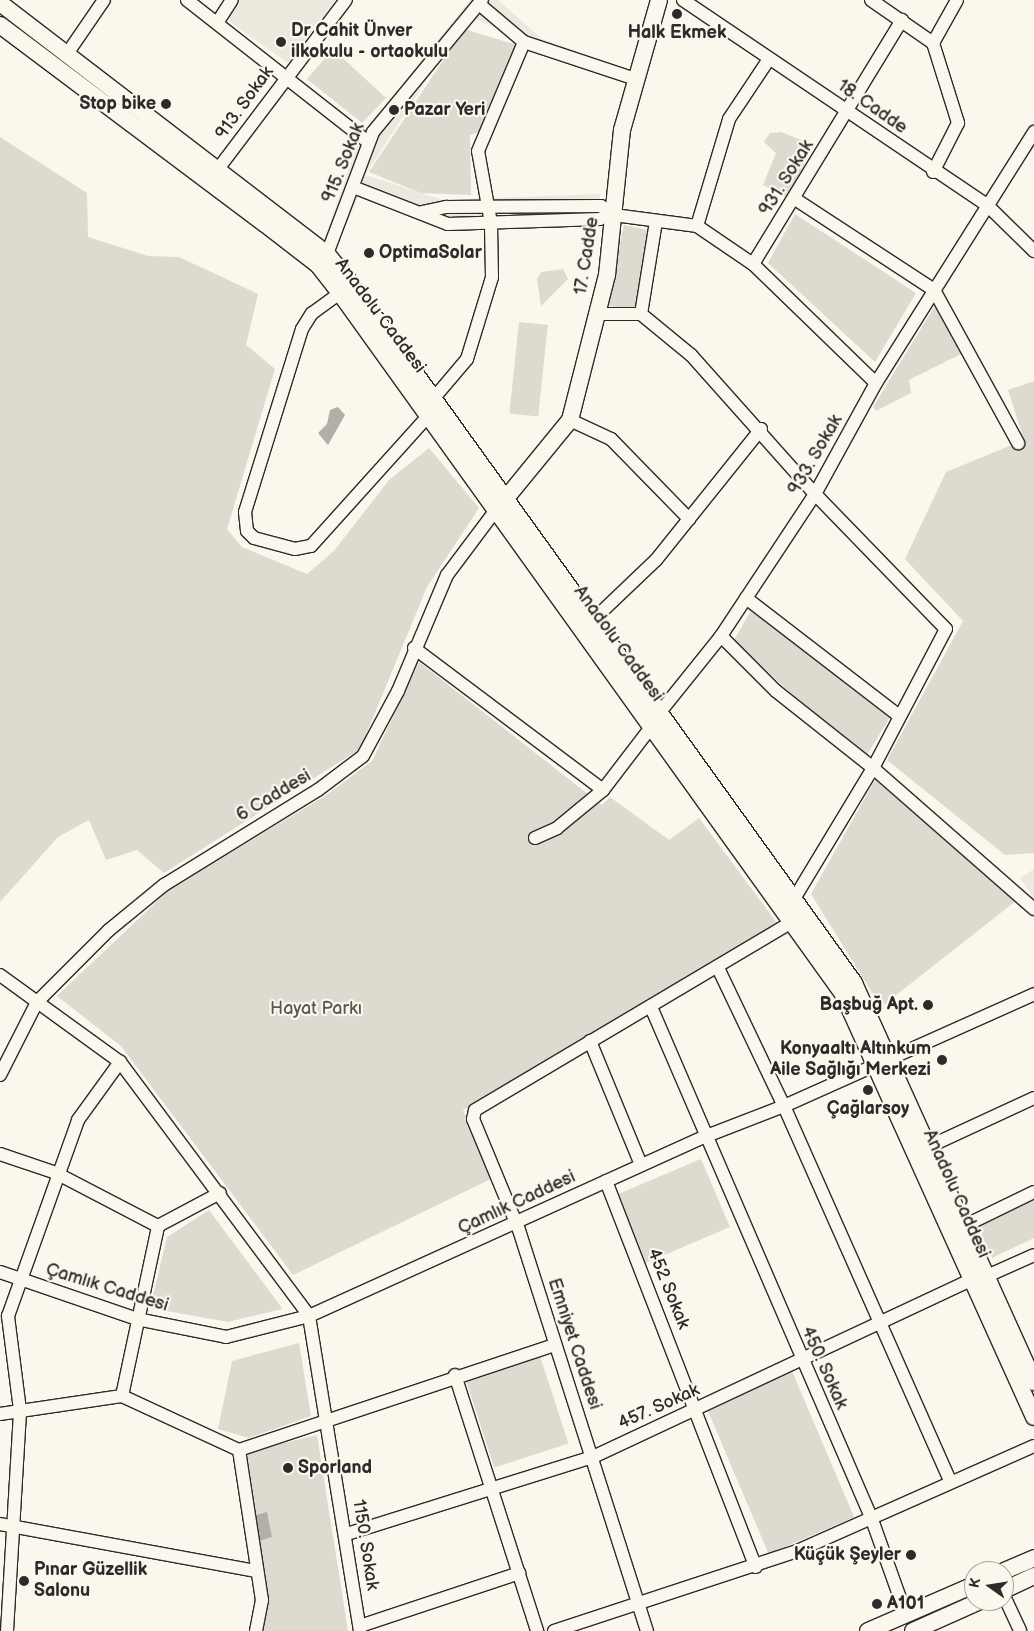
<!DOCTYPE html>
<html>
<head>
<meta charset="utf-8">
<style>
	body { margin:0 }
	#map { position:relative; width:1034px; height:1631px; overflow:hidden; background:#fbf7ec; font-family:"Balsamiq Sans",sans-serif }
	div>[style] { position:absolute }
	.built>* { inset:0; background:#ebe8de }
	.green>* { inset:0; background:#dddad0; transform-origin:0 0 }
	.water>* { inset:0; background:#b1afa7 }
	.roads { filter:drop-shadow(1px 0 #2b2b2b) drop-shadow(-1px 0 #2b2b2b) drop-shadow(0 1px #2b2b2b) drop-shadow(0 -1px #2b2b2b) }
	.minor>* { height:12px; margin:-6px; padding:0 6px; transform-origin:6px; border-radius:6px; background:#fbf7ec }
	.major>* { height:16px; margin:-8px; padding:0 8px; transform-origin:8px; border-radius:8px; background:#fbf7ec }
	.dots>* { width:14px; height:14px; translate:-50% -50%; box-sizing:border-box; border:2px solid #fbf7ec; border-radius:50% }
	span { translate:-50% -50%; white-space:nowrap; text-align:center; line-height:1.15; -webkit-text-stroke:4.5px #fbf7ec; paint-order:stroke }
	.poi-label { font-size:18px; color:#2b2b2b; font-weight:700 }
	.left { translate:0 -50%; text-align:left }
	.right { translate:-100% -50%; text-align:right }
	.street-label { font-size:18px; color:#2b2b2b }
	.park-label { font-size:18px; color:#585754 }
	.north { position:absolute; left:964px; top:1561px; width:50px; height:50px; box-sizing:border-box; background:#fbf7ec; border:1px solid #a8a59f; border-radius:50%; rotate:283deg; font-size:14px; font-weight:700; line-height:20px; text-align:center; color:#2b2b2b }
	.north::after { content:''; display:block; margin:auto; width:18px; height:22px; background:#2b2b2b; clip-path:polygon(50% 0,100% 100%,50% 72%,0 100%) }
</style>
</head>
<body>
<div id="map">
	<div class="built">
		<i style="clip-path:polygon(239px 0,335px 0,288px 63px,230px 22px,229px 13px)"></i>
		<i style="clip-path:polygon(470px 0,498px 0,542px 39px,622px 67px,622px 78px,477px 20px,461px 27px,365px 175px,443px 200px,600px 194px,600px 209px,503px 213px,452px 222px,359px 195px,337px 246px,324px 240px,359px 140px,300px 82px,366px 129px)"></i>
		<i style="clip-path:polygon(1034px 869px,1034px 899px,1020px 878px)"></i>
	</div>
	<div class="green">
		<i style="clip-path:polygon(464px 29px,520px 46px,480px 132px,470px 135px,471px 195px,421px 193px,369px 172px)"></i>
		<i style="clip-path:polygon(333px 49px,386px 98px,362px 123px,307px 79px)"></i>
		<i style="clip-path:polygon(781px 132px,814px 145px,787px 198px,763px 185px,776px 153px,764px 142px,770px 133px)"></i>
		<i style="clip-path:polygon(0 137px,87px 193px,88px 237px,148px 256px,179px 257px,258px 294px,246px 345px,275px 369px,227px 529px,242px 547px,307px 574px,334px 551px,389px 480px,429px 448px,479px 508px,427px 587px,360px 749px,164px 873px,137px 850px,106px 860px,89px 820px,58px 837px,0 902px)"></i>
		<i style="clip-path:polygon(795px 214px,916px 293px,875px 362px,768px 263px)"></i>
		<i style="left:624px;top:225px;width:29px;height:82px;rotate:12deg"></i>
		<i style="clip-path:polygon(563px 269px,568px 279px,541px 306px,537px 279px,541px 272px)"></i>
		<i style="clip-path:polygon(936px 304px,963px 353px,909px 380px,911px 393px,876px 411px,873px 407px)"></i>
		<i style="left:519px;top:322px;width:29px;height:92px;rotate:6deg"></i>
		<i style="clip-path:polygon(1034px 381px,1034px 853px,1005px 855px,887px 760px,963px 621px,905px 559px,946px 472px,1024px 440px,1008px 390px)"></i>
		<i style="clip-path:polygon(752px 609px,890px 717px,867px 755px,813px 714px,734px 640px)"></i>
		<i style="clip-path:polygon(419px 662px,602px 805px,610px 797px,669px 840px,699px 818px,777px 923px,463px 1110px,493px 1178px,293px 1275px,121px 1046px,57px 996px,170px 889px,325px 796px,372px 761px)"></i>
		<i style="clip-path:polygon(875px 780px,1017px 900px,881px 1007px,811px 894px)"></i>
		<i style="left:701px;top:1159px;width:74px;height:95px;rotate:67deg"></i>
		<i style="clip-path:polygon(1034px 1198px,1034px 1238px,992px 1258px,977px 1224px)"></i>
		<i style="clip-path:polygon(209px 1210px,282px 1308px,282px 1309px,228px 1322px,150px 1308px,167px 1237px)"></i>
		<i style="clip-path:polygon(299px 1343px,311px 1416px,249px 1438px,218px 1429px,232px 1361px)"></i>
		<i style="left:540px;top:1356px;width:92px;height:78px;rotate:72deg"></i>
		<i style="left:792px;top:1371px;width:159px;height:93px;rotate:67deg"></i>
		<i style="clip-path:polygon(317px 1435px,348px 1631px,259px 1631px,243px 1453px)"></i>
	</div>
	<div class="water">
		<i style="clip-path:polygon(338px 407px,345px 415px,328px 445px,318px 433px,327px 424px,330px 410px)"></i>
		<i style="clip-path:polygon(267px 1512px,272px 1537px,259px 1541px,256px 1515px)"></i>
	</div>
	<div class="roads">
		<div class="minor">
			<i style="left:187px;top:0;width:230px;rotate:38.1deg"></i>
			<i style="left:683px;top:0;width:367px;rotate:34deg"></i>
			<i style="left:987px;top:205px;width:66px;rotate:44.4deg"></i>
			<i style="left:871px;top:0;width:75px;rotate:34.7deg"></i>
			<i style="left:933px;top:43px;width:84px;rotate:72.6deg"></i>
			<i style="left:958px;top:123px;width:55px;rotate:117deg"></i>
			<i style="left:479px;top:4px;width:59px;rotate:40.2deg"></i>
			<i style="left:524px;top:42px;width:117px;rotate:18.4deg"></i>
			<i style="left:217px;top:23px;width:27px;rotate:-57deg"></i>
			<i style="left:933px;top:43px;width:49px;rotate:-60.8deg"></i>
			<i style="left:67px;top:54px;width:65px;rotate:-55.6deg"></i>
			<i style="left:212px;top:177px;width:222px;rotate:-52.9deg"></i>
			<i style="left:353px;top:187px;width:102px;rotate:21.3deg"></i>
			<i style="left:448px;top:224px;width:152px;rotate:-1.9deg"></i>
			<i style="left:600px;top:219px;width:10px;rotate:-29deg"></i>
			<i style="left:795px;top:199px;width:166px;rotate:33.2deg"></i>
			<i style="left:934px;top:290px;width:175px;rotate:61.2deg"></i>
			<i style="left:422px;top:212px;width:25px;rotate:-12deg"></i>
			<i style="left:446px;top:207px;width:155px;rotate:-0.4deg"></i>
			<i style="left:601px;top:206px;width:16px;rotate:35deg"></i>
			<i style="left:614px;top:215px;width:84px;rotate:7.5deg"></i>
			<i style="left:697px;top:226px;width:68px;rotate:34.2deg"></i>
			<i style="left:753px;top:264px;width:171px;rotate:44.1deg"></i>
			<i style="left:697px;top:226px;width:112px;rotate:-73.3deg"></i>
			<i style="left:729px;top:119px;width:72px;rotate:-56.3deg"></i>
			<i style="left:327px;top:254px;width:130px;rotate:-69.3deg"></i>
			<i style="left:373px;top:132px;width:171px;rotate:-50.5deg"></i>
			<i style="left:753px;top:264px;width:286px;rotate:-58.6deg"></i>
			<i style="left:340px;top:293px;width:34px;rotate:144deg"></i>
			<i style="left:312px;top:313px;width:19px;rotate:122deg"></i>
			<i style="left:302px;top:329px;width:192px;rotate:107.3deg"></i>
			<i style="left:245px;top:512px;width:19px;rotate:84deg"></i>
			<i style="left:247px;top:531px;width:10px;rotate:45deg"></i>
			<i style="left:254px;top:538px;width:42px;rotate:15deg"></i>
			<i style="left:295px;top:549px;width:16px;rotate:-11deg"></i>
			<i style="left:311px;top:546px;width:176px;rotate:-48deg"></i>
			<i style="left:597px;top:314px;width:44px"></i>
			<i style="left:641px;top:314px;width:65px;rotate:39.4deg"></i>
			<i style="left:691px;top:355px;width:186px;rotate:48.3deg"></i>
			<i style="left:815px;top:494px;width:188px;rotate:45.9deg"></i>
			<i style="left:946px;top:629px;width:157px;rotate:117.7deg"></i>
			<i style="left:873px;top:768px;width:153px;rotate:121.1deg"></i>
			<i style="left:641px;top:314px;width:94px;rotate:-80.8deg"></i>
			<i style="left:434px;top:398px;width:51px;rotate:-49.8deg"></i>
			<i style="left:467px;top:359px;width:86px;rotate:-73deg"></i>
			<i style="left:492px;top:277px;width:54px;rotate:-91.1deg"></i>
			<i style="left:491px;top:223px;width:73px;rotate:-100.2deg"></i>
			<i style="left:478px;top:151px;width:118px;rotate:-67.1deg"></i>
			<i style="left:570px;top:420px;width:45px;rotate:24.9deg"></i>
			<i style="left:611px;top:439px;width:112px;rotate:45.7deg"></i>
			<i style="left:746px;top:598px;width:193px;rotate:37.6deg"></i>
			<i style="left:594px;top:619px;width:86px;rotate:-43.6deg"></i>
			<i style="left:656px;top:560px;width:168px;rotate:-51.3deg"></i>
			<i style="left:721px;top:636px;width:78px;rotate:45deg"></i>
			<i style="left:776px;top:691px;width:124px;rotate:38.4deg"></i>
			<i style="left:873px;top:768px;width:214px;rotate:41.2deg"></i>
			<i style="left:414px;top:648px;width:236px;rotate:36.9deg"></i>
			<i style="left:660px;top:712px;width:97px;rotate:-51.2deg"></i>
			<i style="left:721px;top:636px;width:170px;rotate:-56.5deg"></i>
			<i style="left:815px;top:494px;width:127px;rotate:-61.2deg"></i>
			<i style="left:876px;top:383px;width:297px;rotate:-57.8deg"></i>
			<i style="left:535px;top:838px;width:24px;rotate:-24deg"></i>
			<i style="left:557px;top:828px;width:60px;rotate:-39.6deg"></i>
			<i style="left:603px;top:790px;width:81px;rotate:-52.6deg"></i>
			<i style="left:719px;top:970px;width:151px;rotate:64.5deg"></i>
			<i style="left:784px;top:1106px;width:410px;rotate:66.1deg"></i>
			<i style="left:0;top:975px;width:148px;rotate:35.9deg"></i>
			<i style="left:120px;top:1062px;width:317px;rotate:53.3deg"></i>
			<i style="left:309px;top:1316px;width:319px;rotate:80.8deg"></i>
			<i style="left:651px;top:1007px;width:555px;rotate:66.67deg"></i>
			<i style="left:871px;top:1517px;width:104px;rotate:70.3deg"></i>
			<i style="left:590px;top:1041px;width:134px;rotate:67.6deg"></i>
			<i style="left:0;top:1075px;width:82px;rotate:-63.1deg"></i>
			<i style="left:37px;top:1002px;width:102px;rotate:-45deg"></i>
			<i style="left:109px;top:930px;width:71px;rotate:-39.3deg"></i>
			<i style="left:164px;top:885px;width:181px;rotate:-31.7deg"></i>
			<i style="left:318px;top:790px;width:56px;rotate:-37.1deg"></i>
			<i style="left:363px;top:756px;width:74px;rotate:-61.7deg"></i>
			<i style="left:398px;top:691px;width:126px;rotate:-67.1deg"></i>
			<i style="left:447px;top:575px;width:90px;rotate:-53.1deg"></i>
			<i style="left:928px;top:1147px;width:117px;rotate:-24.8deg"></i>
			<i style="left:0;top:1154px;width:59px;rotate:18.7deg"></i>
			<i style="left:56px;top:1173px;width:115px;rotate:27.5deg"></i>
			<i style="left:606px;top:1181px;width:414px;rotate:68.8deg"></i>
			<i style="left:964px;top:1226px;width:78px;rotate:-25.9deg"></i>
			<i style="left:0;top:1272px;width:145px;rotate:18.9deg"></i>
			<i style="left:137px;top:1319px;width:91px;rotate:11.4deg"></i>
			<i style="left:226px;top:1337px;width:86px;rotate:-14.2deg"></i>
			<i style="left:309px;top:1316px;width:434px;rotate:-24.4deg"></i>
			<i style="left:704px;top:1137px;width:86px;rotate:-21.2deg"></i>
			<i style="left:784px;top:1106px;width:274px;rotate:-24.1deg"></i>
			<i style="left:987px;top:1276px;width:51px;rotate:-24.1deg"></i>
			<i style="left:455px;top:1375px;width:269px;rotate:72.2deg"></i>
			<i style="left:122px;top:1396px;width:174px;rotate:-78deg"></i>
			<i style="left:158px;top:1226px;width:70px;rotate:-28deg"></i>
			<i style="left:0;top:1414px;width:123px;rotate:-8.4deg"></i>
			<i style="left:122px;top:1396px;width:129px;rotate:24.8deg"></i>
			<i style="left:239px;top:1450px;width:332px;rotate:-18.4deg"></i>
			<i style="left:239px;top:1450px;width:152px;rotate:81.3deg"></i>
			<i style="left:262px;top:1600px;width:32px;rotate:101deg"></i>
			<i style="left:0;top:1524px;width:259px;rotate:10.4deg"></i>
			<i style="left:347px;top:1534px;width:258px;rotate:-17.4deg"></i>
			<i style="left:593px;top:1457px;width:420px;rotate:-25.1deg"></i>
			<i style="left:1004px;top:1596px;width:38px;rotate:65deg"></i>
			<i style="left:360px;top:1626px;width:168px;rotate:-18.4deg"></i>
			<i style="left:7px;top:1631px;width:221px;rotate:-86.6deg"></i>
			<i style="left:20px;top:1410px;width:95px;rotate:-97.3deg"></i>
			<i style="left:8px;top:1316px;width:208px;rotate:-70.3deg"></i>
			<i style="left:78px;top:1120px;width:72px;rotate:-54.1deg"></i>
			<i style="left:554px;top:1631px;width:256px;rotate:-18.2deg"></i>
			<i style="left:797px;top:1551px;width:259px;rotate:-23.9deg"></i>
			<i style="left:647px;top:1631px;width:421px;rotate:-107.7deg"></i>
			<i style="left:519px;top:1230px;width:120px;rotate:-112.5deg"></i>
			<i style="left:473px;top:1119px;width:9px;rotate:-77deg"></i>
			<i style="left:475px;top:1110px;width:370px;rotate:-30.7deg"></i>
		</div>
		<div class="major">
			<i style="left:0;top:3px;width:412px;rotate:37.5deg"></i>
			<i style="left:327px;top:254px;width:33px;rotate:51deg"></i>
			<i style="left:348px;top:280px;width:866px;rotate:54.25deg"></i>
			<i style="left:854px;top:983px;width:438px;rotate:65.7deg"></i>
			<i style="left:0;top:25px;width:331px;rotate:36.9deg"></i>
			<i style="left:265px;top:224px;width:67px;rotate:37.7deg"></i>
			<i style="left:318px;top:265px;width:36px;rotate:52deg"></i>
			<i style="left:340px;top:293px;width:863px;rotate:54.34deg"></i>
			<i style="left:843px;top:994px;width:464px;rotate:65.7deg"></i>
			<i style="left:507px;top:497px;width:99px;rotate:-50.7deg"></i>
			<i style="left:570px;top:420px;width:150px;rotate:-75.7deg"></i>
			<i style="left:607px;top:275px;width:146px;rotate:-84.1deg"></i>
			<i style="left:622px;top:130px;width:135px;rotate:-74.1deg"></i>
			<i style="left:1004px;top:1571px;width:33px;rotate:-23deg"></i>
			<i style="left:1004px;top:1590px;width:33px;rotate:-25deg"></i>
			<i style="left:868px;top:1631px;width:116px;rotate:-23.5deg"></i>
			<i style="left:913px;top:1631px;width:73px;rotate:-24.1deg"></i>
		</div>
	</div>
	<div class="dots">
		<i style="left:677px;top:14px;background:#2b2b2b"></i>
		<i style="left:281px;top:42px;background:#2b2b2b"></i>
		<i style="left:166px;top:104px;background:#2b2b2b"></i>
		<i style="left:394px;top:110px;background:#2b2b2b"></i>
		<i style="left:369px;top:253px;background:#2b2b2b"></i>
		<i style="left:928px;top:1005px;background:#2b2b2b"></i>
		<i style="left:942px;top:1060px;background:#2b2b2b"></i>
		<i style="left:868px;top:1090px;background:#2b2b2b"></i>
		<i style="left:288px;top:1468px;background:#2b2b2b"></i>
		<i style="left:911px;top:1555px;background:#2b2b2b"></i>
		<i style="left:24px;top:1581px;background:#2b2b2b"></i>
		<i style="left:877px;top:1604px;background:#2b2b2b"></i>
	</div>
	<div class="poi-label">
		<span class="left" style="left:291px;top:42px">Dr Cahit Ünver<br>ilkokulu - ortaokulu</span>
		<span style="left:677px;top:33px">Halk Ekmek</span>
		<span class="right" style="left:156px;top:104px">Stop bike</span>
		<span class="left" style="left:404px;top:110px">Pazar Yeri</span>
		<span class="left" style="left:379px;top:253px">OptimaSolar</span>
		<span class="right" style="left:918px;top:1005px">Başbuğ Apt.</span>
		<span class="right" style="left:931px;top:1060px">Konyaaltı Altınkum<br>Aile Sağlığı Merkezi</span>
		<span style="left:868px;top:1109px">Çağlarsoy</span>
		<span class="left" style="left:298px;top:1468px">Sporland</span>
		<span class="right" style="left:901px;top:1555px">Küçük Şeyler</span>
		<span class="left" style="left:34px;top:1581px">Pınar Güzellik<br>Salonu</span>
		<span class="left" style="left:887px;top:1604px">A101</span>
	</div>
	<div class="street-label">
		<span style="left:245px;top:103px;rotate:-54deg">913. Sokak</span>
		<span style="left:872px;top:107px;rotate:35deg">18. Cadde</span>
		<span style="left:344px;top:163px;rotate:-68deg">915. Sokak</span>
		<span style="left:787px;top:178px;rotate:-58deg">931. Sokak</span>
		<span style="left:587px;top:256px;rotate:-81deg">17. Cadde</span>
		<span style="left:380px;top:316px;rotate:53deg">Anadolu Caddesi</span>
		<span style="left:816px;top:455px;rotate:-60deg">933. Sokak</span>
		<span style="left:618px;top:644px;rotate:54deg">Anadolu Caddesi</span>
		<span style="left:274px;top:796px;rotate:-31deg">6 Caddesi</span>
		<span style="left:956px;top:1194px;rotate:66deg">Anadolu Caddesi</span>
		<span style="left:517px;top:1203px;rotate:-25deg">Çamlık Caddesi</span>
		<span style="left:107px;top:1288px;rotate:17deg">Çamlık Caddesi</span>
		<span style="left:668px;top:1289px;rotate:68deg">452 Sokak</span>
		<span style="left:574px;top:1344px;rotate:72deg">Emniyet Caddesi</span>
		<span style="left:824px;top:1368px;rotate:66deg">450. Sokak</span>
		<span style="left:659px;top:1407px;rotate:-24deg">457. Sokak</span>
		<span style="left:365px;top:1545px;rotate:81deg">1150. Sokak</span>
	</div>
	<div class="park-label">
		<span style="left:316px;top:1009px">Hayat Parkı</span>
	</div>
	<div class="north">K</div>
</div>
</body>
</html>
